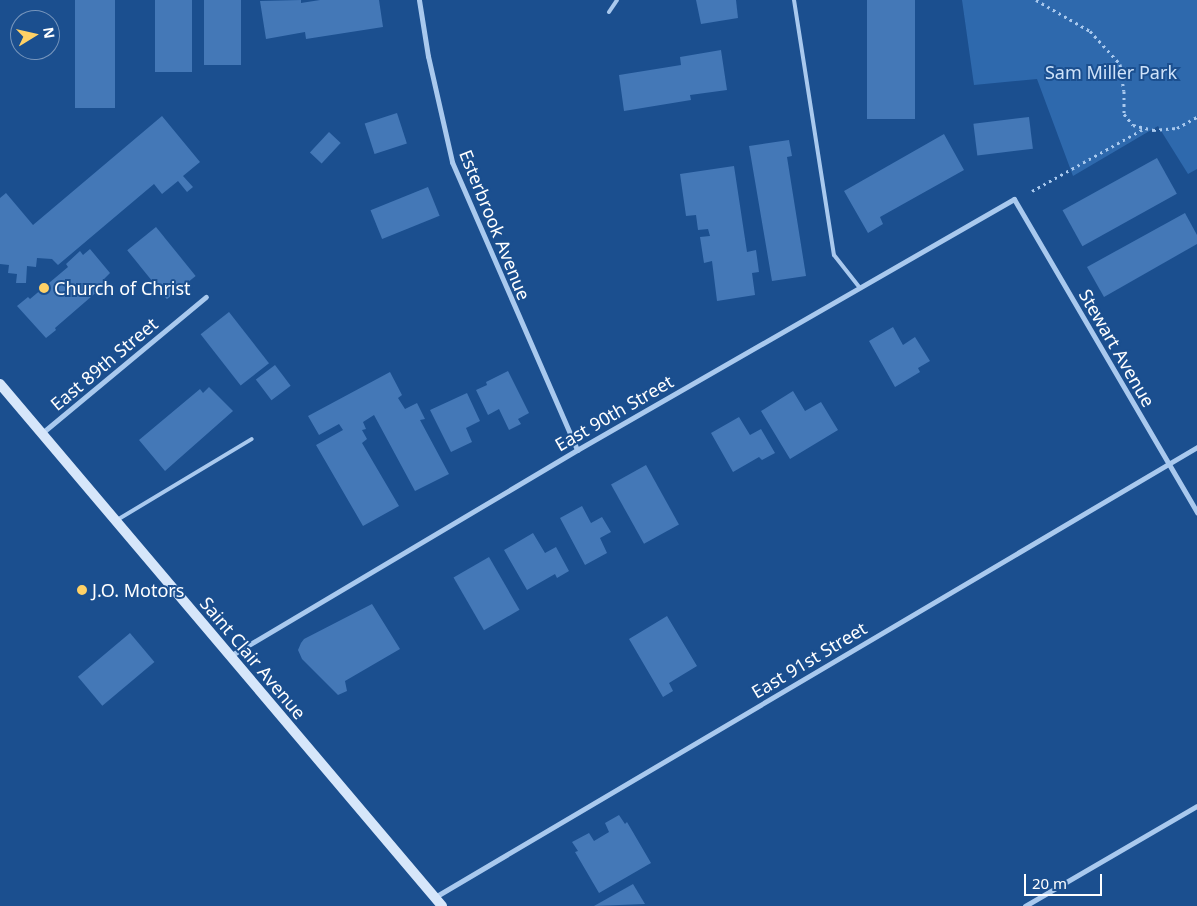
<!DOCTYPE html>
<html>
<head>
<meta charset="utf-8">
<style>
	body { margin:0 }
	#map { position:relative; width:1197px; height:906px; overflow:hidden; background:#1b4f8f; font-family:"Noto Sans",sans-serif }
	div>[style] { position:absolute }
	.green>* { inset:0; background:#2e69ad }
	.building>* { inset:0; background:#4478b7; transform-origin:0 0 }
	.path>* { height:3px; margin-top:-1.5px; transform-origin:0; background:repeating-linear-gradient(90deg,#a9c9ee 0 2.5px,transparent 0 6.5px) }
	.lane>* { height:4px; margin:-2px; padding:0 2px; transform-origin:2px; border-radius:2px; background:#a9c9ee }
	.street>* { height:5px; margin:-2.5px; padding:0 2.5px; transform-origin:2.5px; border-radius:2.5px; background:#a9c9ee }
	.secondary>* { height:10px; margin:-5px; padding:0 5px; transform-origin:5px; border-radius:5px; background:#d6e6fa }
	.dots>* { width:14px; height:14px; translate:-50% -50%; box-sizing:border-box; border:2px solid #1b4f8f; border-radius:50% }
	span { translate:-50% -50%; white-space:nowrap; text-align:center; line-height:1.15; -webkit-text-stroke:4px #1b4f8f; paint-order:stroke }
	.park-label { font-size:18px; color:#cfe3fa }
	.street-label { font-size:18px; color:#fff }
	.poi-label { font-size:18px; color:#fff }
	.left { translate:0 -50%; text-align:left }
	.north { position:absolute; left:10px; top:10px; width:50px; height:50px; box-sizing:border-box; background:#1b4f8f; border:1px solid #7695bc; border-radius:50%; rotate:81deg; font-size:14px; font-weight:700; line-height:20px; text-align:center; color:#fff }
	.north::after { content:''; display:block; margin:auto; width:18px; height:22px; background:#ffd166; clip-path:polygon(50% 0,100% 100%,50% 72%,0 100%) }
	.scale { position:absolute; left:1024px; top:874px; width:78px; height:22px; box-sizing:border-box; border:2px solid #fff; border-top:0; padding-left:6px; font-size:15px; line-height:18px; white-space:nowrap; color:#fff; -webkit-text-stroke:4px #1b4f8f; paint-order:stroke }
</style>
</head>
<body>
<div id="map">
	<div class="green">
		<i style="clip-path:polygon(962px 0,1197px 0,1197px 169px,1188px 174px,1158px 126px,1073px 176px,1037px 79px,974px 85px)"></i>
	</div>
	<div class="building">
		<i style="left:75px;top:0;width:40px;height:108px"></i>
		<i style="left:155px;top:0;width:37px;height:72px"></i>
		<i style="left:204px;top:0;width:37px;height:65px"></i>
		<i style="clip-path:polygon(301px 0,301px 3px,320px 0,379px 0,383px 27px,306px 39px,305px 32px,266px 39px,260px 1px)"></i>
		<i style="clip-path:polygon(696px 0,736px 0,738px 18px,701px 24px)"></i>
		<i style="left:867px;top:0;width:48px;height:119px"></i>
		<i style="clip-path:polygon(721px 50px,727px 90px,690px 95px,691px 100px,624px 111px,619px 75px,681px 65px,680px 57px)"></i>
		<i style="left:397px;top:113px;width:32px;height:34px;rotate:72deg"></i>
		<i style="clip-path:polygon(162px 116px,200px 162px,183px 176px,193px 187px,187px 192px,178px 181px,162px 194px,154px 184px,58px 265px,52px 259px,37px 258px,36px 267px,27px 266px,26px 283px,16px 283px,17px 274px,8px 273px,9px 265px,0 264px,0 198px,6px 193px,33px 225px)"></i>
		<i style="left:1029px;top:117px;width:32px;height:56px;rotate:83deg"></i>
		<i style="left:329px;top:132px;width:16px;height:28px;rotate:43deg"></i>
		<i style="clip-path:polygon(944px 134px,964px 170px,880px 217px,883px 224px,868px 233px,844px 191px)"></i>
		<i style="clip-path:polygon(789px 140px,792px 156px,787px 157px,806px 276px,772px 281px,749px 146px)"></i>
		<i style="left:1157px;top:158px;width:41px;height:108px;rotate:61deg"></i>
		<i style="clip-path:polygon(734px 166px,747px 252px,756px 250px,759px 272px,752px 273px,755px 295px,717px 301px,712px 261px,704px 263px,700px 237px,710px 236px,708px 229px,698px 230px,696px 215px,686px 216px,680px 174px)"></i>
		<i style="left:428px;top:187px;width:31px;height:62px;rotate:68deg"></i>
		<i style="clip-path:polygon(1185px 213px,1197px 235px,1197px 244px,1104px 297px,1087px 267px)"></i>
		<i style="left:156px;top:227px;width:63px;height:37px;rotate:51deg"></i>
		<i style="clip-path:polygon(90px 249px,110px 273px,104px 279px,107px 283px,55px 328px,56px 330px,46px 338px,17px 306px,28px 297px,30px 299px,68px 267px,66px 264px,80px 251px,83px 255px)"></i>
		<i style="left:229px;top:312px;width:65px;height:36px;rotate:52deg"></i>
		<i style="clip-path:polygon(893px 327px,903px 345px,915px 337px,930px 361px,918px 368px,920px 372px,895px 387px,869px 341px)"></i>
		<i style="left:275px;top:365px;width:26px;height:24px;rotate:53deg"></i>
		<i style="clip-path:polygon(508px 371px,529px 413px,518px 419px,521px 424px,509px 430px,499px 409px,488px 415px,476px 390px,487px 385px,486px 382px)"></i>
		<i style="clip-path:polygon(390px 372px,402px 395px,398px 398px,405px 409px,417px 403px,425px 419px,420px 420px,449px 474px,415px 491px,374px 415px,363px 422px,366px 429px,362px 430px,367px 439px,362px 443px,399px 506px,363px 526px,316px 445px,343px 430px,339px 424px,319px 435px,308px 416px)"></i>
		<i style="clip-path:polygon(209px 387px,233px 411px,165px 471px,139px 440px,200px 389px,203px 393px)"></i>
		<i style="clip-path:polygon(793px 391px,805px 411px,821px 402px,838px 430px,790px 459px,761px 411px)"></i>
		<i style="clip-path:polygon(467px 393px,480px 421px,466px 428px,472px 442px,451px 452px,430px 410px)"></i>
		<i style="clip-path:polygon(739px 417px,750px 435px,761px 429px,775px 453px,762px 460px,759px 457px,733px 472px,711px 433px)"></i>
		<i style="left:646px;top:465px;width:68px;height:40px;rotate:61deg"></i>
		<i style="clip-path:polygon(582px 506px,591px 523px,602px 517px,611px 532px,600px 538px,607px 553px,585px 565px,560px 518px)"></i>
		<i style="clip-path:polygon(533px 533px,545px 553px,556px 547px,569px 571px,557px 578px,555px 574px,527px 590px,504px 550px)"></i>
		<i style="left:489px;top:557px;width:61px;height:41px;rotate:60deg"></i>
		<i style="clip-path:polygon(372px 604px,400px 649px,345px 681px,347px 691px,338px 695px,302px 659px,298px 650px,301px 643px,304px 639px)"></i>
		<i style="clip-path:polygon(667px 616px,697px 666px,669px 683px,673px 691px,663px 697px,629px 639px)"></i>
		<i style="left:130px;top:633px;width:38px;height:68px;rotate:50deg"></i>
		<i style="clip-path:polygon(619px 815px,625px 824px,627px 822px,651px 863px,599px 893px,575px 852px,578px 851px,572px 842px,589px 833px,594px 841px,609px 832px,605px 823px)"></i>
		<i style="clip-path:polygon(633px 884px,645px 904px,594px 906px)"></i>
	</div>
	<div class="path">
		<i style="left:1036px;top:0;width:62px;rotate:29.9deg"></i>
		<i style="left:1090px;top:31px;width:45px;rotate:47.7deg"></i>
		<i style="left:1120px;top:64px;width:27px;rotate:82deg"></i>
		<i style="left:1124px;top:91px;width:23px;rotate:90deg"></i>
		<i style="left:1124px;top:114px;width:14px;rotate:51deg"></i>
		<i style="left:1133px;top:125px;width:21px;rotate:14deg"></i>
		<i style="left:1153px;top:130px;width:24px;rotate:-5deg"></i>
		<i style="left:1177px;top:128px;width:23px;rotate:-29deg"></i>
		<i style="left:1032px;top:191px;width:129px;rotate:-29.1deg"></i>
	</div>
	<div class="lane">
		<i style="left:794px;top:0;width:258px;rotate:81.1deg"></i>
		<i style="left:834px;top:255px;width:42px;rotate:51.8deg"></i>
		<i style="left:609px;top:12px;width:14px;rotate:-56deg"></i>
		<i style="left:117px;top:520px;width:157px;rotate:-31deg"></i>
	</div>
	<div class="street">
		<i style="left:419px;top:0;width:57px;rotate:80.9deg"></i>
		<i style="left:428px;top:56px;width:109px;rotate:77.2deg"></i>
		<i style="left:452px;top:162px;width:314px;rotate:66.5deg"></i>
		<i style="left:42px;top:433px;width:213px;rotate:-39.7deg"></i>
		<i style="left:230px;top:656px;width:404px;rotate:-30.7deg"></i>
		<i style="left:577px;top:450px;width:504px;rotate:-29.87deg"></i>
		<i style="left:1014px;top:199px;width:363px;rotate:59.7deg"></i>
		<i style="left:435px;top:897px;width:885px;rotate:-30.56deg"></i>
		<i style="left:1025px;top:906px;width:199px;rotate:-30.2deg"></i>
	</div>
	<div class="secondary">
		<i style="left:0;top:384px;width:684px;rotate:49.74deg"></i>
	</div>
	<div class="dots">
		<i style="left:44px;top:288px;background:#ffd166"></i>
		<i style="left:82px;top:590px;background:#ffd166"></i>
	</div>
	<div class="park-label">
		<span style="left:1111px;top:72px">Sam Miller Park</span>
	</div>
	<div class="street-label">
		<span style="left:495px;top:225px;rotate:68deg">Esterbrook Avenue</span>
		<span style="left:1117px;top:348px;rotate:60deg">Stewart Avenue</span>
		<span style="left:104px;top:364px;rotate:-40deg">East 89th Street</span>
		<span style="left:614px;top:413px;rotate:-30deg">East 90th Street</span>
		<span style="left:253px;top:658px;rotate:50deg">Saint Clair Avenue</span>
		<span style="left:809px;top:660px;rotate:-31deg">East 91st Street</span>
	</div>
	<div class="poi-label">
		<span class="left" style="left:54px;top:288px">Church of Christ</span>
		<span class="left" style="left:92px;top:590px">J.O. Motors</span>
	</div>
	<div class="north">N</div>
	<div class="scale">20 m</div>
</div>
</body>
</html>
